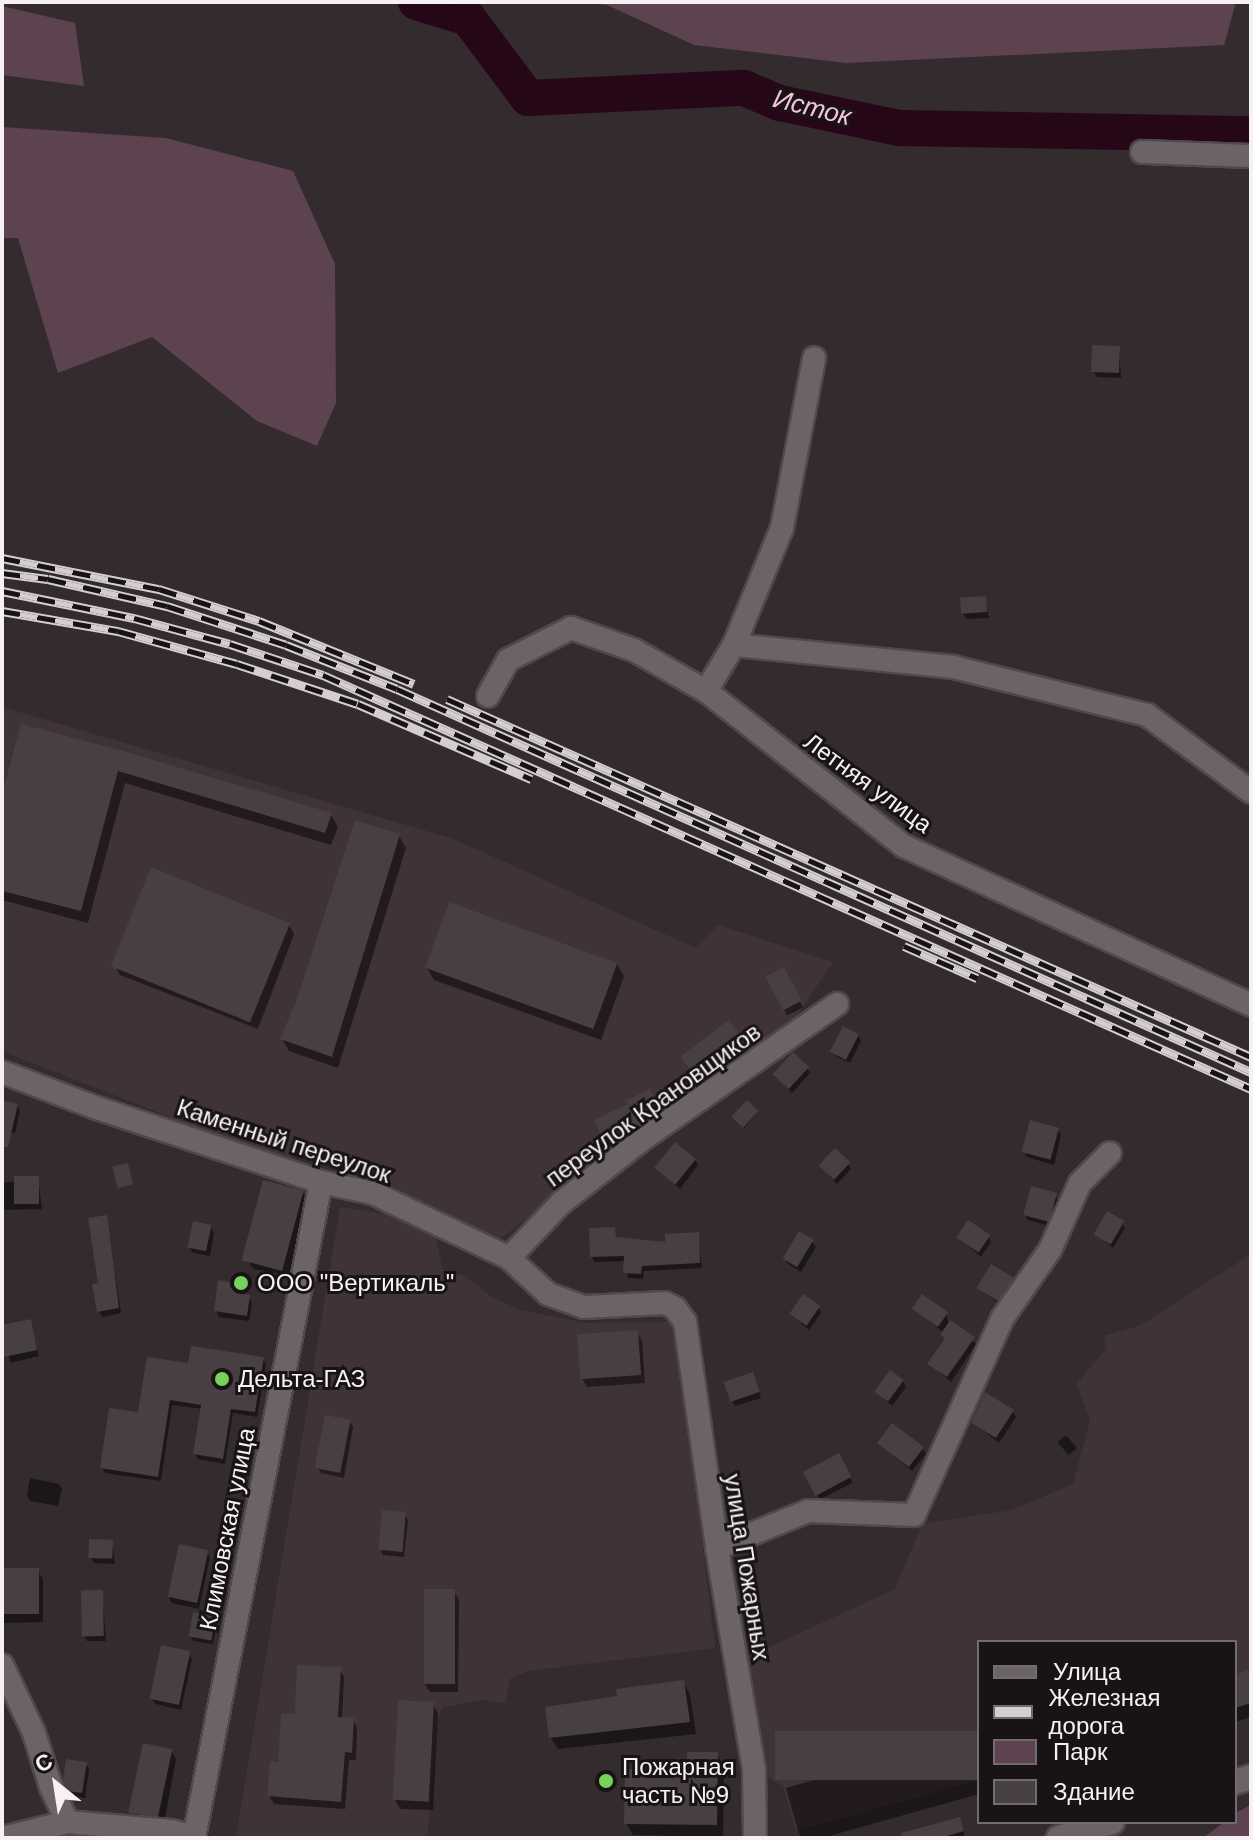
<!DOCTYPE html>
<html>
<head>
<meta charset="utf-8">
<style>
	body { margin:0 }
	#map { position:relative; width:1253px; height:1840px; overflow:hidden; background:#332b2e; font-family:Arial,sans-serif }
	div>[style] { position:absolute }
	.built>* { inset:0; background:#403239 }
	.green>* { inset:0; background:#5d434f }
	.shadow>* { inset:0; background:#0007; transform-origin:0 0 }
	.river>* { height:36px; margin:-18px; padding:0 18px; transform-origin:18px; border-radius:18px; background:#260718 }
	.building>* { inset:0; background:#483f43; transform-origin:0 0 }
	.roads { filter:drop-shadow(2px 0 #50484c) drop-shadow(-2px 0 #50484c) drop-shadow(0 2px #50484c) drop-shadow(0 -2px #50484c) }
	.street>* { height:22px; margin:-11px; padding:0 11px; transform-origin:11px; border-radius:11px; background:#6c6367 }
	.secondary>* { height:24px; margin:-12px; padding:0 12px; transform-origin:12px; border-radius:12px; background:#6c6367 }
	.rail>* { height:9px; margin-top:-4.5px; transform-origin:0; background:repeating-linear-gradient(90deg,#181416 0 18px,#d5ced1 0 36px); box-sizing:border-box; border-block:2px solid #d5ced1 }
	.dots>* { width:22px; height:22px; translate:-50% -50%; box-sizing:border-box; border:4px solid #181416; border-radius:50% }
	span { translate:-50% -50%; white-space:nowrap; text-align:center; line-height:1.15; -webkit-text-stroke:6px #181416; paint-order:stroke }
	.street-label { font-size:24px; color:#f7f1f3 }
	.poi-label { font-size:24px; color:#f7f1f3 }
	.left { translate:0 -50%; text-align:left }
	.water-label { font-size:26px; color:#f9c3dc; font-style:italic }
	.frame { position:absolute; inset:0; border:4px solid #f7f1f3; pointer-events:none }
	.legend { position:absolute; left:977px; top:1640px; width:260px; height:184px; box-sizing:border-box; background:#181416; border:2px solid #716c6e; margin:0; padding:10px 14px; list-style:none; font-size:24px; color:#f7f1f3 }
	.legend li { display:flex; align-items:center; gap:16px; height:40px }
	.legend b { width:40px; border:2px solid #716c6e }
	.north { position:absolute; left:16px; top:1744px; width:80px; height:80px; -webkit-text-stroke:6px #181416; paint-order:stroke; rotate:330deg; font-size:22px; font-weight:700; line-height:32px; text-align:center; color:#f7f1f3 }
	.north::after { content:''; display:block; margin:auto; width:28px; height:36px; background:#f7f1f3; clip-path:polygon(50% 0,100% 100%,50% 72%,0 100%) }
</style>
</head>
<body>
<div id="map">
	<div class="built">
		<i style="clip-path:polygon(2px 707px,454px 839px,695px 948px,718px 925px,833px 962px,792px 1024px,498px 1240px,329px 1154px,296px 1143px,289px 1164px,2px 1051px)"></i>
		<i style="clip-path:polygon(340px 1207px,410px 1218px,435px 1234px,443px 1270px,465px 1276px,493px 1298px,522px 1310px,585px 1323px,676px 1322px,715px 1648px,528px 1671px,510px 1679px,505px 1703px,480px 1700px,442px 1708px,438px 1719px,427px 1838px,236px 1838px)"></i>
		<i style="clip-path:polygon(1251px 1254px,1251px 1703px,1235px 1708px,1235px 1642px,979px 1642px,979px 1780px,796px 1831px,783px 1786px,765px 1776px,748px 1657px,895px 1589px,922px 1524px,1012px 1510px,1073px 1484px,1090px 1420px,1076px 1384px,1106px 1349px,1104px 1336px,1141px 1325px)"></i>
	</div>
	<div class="green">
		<i style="clip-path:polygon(576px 2px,1236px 2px,1224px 45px,846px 63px,694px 45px,607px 5px)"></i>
		<i style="clip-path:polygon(2px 6px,75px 23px,84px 86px,2px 75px)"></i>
		<i style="clip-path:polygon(2px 127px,166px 138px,293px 171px,335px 264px,336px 403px,317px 446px,257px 421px,152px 337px,58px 373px,18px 238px,2px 238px)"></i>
		<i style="clip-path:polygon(1251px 1805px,1251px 1838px,1203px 1838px,1224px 1822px,1235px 1822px,1235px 1813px)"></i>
	</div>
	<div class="shadow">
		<i style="clip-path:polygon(1119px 348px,1121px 378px,1097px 377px,1093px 371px)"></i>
		<i style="clip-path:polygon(985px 598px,989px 618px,966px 619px,963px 613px)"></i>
		<i style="clip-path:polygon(22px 726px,331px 815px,338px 827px,331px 845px,125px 783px,88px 923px,2px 900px,2px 802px)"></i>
		<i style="clip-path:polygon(399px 836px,406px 848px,338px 1068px,289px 1051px,282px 1039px)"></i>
		<i style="clip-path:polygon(289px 925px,294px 934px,258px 1029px,120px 975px,115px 966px)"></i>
		<i style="clip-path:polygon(617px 964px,624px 976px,601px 1040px,434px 980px,427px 968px)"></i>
		<i style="left:784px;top:970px;width:42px;height:18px;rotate:63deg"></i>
		<i style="clip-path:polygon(858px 1035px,861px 1041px,850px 1063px,837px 1057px,833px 1052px)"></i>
		<i style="clip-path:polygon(748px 1049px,753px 1057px,706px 1091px,687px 1066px)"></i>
		<i style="clip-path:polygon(807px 1068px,810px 1073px,792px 1093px,775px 1074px)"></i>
		<i style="clip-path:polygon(649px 1091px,663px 1116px,612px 1153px,609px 1148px)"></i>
		<i style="clip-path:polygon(2px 1102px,17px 1105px,20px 1111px,15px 1133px,2px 1130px)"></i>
		<i style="clip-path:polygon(757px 1113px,744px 1128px,734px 1118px)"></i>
		<i style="clip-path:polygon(1058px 1130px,1061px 1135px,1054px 1165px,1027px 1157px,1024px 1152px)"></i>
		<i style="clip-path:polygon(695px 1160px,698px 1165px,680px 1189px,657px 1168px)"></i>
		<i style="clip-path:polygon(848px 1164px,851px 1169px,837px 1184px,821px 1166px)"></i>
		<i style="clip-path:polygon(38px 1178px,42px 1209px,2px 1210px,2px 1183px)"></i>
		<i style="clip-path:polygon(303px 1193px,308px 1202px,289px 1275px,253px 1269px,248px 1260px)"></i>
		<i style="clip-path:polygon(1055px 1195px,1058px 1200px,1050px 1226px,1028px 1220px,1025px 1215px)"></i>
		<i style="clip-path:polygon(106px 1217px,121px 1313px,102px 1317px,99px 1311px,100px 1284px)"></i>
		<i style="clip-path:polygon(1122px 1223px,1125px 1228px,1113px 1248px,1096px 1234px)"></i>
		<i style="clip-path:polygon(211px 1227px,214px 1233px,210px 1256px,193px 1253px,189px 1247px)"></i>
		<i style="clip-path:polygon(614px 1229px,617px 1239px,667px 1245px,697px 1234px,702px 1268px,644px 1271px,643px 1279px,628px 1278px,626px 1261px,595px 1262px,592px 1257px)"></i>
		<i style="clip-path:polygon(988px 1236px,991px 1242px,981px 1257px,958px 1237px)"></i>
		<i style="clip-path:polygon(812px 1242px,816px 1247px,801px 1272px,788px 1264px,784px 1258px)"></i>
		<i style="clip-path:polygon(1012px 1279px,1015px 1284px,1001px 1305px,979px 1288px)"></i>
		<i style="clip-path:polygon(240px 1286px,242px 1296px,249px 1297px,252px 1303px,249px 1321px,219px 1317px,216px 1311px)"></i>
		<i style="clip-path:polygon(818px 1307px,821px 1313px,809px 1330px,791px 1314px)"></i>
		<i style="clip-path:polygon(914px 1309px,946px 1313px,948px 1321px,976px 1344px,951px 1382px,930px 1364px,946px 1341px,944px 1333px)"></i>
		<i style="left:30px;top:1321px;width:36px;height:29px;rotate:76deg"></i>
		<i style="clip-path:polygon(637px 1332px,642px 1341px,645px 1383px,587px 1387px,582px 1378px)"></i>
		<i style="clip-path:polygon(263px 1359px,266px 1364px,257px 1417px,233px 1413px,225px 1464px,198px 1459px,195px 1454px,202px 1409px,172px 1405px,161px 1481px,105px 1473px,102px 1467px,140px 1414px,189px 1365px)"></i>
		<i style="clip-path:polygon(756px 1380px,761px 1398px,735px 1406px,732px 1401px)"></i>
		<i style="clip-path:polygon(903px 1381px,906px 1387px,892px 1406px,877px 1392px)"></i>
		<i style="clip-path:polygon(1012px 1411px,1016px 1417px,999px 1443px,973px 1422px)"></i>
		<i style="clip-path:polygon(350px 1422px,353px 1427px,344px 1478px,321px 1473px,318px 1468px)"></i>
		<i style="left:1066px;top:1435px;width:17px;height:11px;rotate:50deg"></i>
		<i style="clip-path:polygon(879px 1443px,922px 1448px,926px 1454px,912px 1471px)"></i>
		<i style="left:839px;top:1456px;width:30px;height:37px;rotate:63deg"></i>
		<i style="clip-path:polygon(30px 1478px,59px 1484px,62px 1489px,58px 1506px,30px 1501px,27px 1495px)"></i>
		<i style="clip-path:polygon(405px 1514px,408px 1520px,404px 1557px,383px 1555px,380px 1549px)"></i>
		<i style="clip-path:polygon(112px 1542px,115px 1564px,94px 1563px,91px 1558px)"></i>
		<i style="clip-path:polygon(207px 1552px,210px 1557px,199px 1609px,172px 1603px,169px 1597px)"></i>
		<i style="clip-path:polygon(2px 1570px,37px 1570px,43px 1579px,43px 1622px,3px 1623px)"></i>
		<i style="clip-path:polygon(454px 1591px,459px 1600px,458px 1692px,430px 1692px,424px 1683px)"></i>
		<i style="clip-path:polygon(102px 1592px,106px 1641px,87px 1641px,84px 1636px)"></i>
		<i style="clip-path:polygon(754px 1593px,764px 1617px,750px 1623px,747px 1618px)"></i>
		<i style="clip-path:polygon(214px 1618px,217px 1623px,213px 1644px,193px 1641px,190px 1635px)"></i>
		<i style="clip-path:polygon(188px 1653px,192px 1659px,181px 1710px,156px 1704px,152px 1699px)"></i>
		<i style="clip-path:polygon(339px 1669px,344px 1677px,342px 1719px,353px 1720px,357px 1728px,356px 1760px,349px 1760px,345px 1809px,274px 1804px,269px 1796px,297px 1717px)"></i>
		<i style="clip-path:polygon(1248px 1673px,1251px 1679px,1251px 1717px,1235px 1722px,1235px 1676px)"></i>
		<i style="clip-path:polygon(683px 1682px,690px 1695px,696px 1734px,558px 1749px,550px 1737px,620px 1698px)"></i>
		<i style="clip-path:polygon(432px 1704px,438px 1713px,433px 1810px,400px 1809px,395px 1800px)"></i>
		<i style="clip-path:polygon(979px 1733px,979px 1794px,822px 1838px,802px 1838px,798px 1831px,786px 1788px)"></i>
		<i style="clip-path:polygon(171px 1750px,176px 1759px,164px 1824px,138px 1822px,133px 1813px)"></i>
		<i style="clip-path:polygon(717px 1754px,724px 1767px,723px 1837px,633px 1835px,626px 1823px,689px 1772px)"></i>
		<i style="clip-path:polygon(86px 1764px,89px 1769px,85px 1798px,74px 1796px,70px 1790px)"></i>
		<i style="clip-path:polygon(962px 1825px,965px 1837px,916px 1838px)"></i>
	</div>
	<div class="river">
		<i style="left:416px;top:2px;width:54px;rotate:17.1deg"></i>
		<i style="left:468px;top:18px;width:100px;rotate:53.1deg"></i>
		<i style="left:528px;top:98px;width:216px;rotate:-2.7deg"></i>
		<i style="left:744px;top:88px;width:39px;rotate:23deg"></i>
		<i style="left:780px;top:103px;width:122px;rotate:11.9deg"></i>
		<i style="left:899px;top:128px;width:352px;rotate:1deg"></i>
	</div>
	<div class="building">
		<i style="left:1092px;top:345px;width:28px;height:27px;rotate:2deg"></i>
		<i style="left:986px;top:596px;width:16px;height:26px;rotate:86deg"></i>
		<i style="clip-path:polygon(21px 724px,123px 751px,332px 813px,325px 833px,118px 771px,81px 911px,2px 891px,2px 794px)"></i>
		<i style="clip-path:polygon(355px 820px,400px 834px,332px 1057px,280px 1039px,297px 999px)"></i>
		<i style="left:151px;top:867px;width:150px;height:107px;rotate:22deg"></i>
		<i style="left:449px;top:902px;width:179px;height:70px;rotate:20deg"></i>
		<i style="left:784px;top:967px;width:38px;height:21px;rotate:62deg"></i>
		<i style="left:729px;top:1020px;width:35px;height:61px;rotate:53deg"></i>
		<i style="left:843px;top:1026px;width:18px;height:29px;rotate:27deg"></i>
		<i style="left:793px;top:1052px;width:22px;height:30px;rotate:43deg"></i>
		<i style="clip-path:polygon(650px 1089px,661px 1109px,608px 1149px,594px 1120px,628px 1104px,626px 1101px)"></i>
		<i style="clip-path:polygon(2px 1100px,18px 1104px,8px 1147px,2px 1147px)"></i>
		<i style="left:747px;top:1100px;width:16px;height:23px;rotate:43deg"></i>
		<i style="left:1030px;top:1120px;width:30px;height:33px;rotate:15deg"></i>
		<i style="left:675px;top:1142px;width:27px;height:33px;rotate:39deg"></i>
		<i style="left:835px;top:1148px;width:21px;height:24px;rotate:43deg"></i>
		<i style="left:128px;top:1163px;width:22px;height:16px;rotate:77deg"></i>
		<i style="left:14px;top:1176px;width:25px;height:28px"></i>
		<i style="left:263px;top:1180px;width:42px;height:83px;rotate:15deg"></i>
		<i style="left:1031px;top:1186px;width:27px;height:30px;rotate:15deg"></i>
		<i style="left:1107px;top:1211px;width:20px;height:27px;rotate:30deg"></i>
		<i style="clip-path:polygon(107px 1215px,119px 1308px,97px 1312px,92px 1284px,98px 1283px,88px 1218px)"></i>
		<i style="left:968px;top:1220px;width:27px;height:21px;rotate:34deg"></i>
		<i style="left:193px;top:1221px;width:19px;height:27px;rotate:12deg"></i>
		<i style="clip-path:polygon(615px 1227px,616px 1237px,665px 1242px,665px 1234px,699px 1232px,700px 1263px,642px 1266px,641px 1274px,623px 1273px,624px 1256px,590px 1257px,589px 1228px)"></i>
		<i style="left:799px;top:1231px;width:17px;height:32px;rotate:31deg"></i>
		<i style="left:991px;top:1264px;width:27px;height:28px;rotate:31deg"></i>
		<i style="clip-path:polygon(218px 1280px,241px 1284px,240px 1294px,250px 1295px,247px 1316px,214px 1311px)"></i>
		<i style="left:803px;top:1294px;width:21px;height:24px;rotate:35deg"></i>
		<i style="left:922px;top:1294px;width:32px;height:18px;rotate:35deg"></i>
		<i style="clip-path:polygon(31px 1319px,37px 1350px,4px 1357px,2px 1325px)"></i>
		<i style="clip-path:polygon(950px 1320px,975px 1337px,947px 1377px,927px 1364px,945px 1338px,940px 1335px)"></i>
		<i style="left:638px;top:1330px;width:45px;height:61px;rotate:86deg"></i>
		<i style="clip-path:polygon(191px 1346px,264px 1357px,255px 1412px,231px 1409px,223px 1459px,193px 1454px,201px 1405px,170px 1400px,158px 1477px,100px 1468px,109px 1408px,138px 1412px,147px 1357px,188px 1363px)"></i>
		<i style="left:890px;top:1370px;width:17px;height:27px;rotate:36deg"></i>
		<i style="left:753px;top:1372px;width:21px;height:31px;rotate:71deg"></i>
		<i style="clip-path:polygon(985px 1392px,1014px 1410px,996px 1438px,971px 1423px)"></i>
		<i style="left:325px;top:1415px;width:26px;height:54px;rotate:11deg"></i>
		<i style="left:892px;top:1423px;width:40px;height:25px;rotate:37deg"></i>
		<i style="left:839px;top:1453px;width:27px;height:41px;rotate:62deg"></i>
		<i style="left:382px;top:1510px;width:24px;height:40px;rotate:5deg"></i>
		<i style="left:89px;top:1539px;width:24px;height:19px;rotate:2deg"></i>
		<i style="left:179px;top:1544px;width:30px;height:54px;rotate:12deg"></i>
		<i style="left:2px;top:1568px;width:37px;height:46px"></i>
		<i style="clip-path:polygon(751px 1585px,763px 1611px,746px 1619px,738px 1590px)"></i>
		<i style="left:424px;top:1589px;width:31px;height:95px"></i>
		<i style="left:103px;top:1590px;width:46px;height:22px;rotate:89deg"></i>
		<i style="left:193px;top:1612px;width:23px;height:25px;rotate:10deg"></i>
		<i style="left:161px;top:1645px;width:30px;height:55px;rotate:12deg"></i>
		<i style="clip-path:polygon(297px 1665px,341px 1667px,338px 1717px,354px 1718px,352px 1753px,345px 1752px,341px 1802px,267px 1796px,270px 1761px,278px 1762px,281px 1714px,295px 1714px)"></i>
		<i style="clip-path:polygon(1249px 1670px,1251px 1703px,1235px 1708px,1235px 1674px)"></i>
		<i style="clip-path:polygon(684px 1680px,690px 1722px,549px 1738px,545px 1707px,617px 1696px,616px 1689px)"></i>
		<i style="left:398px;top:1700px;width:36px;height:100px;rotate:3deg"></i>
		<i style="left:979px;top:1731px;width:49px;height:204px;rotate:90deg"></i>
		<i style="left:143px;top:1743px;width:30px;height:71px;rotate:12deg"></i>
		<i style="clip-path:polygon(687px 1752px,718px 1752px,717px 1825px,624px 1824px,625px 1769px,687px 1770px)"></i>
		<i style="clip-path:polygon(66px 1759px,87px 1762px,82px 1793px,68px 1791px,63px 1779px)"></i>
		<i style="clip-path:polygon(960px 1817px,964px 1831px,940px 1838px,902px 1838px,901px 1833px)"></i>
	</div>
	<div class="roads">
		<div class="street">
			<i style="left:1142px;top:152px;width:109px;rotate:2.1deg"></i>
			<i style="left:734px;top:645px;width:126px;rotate:-67.7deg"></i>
			<i style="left:782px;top:528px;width:173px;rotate:-79.3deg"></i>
			<i style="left:706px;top:691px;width:54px;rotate:-58.7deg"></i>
			<i style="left:734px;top:645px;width:220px;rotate:5.7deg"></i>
			<i style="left:953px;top:667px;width:200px;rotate:13.9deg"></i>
			<i style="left:1147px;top:715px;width:129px;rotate:36.5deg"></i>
			<i style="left:488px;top:696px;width:41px;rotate:-60.9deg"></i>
			<i style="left:508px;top:660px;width:71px;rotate:-26.9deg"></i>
			<i style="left:571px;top:628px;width:67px;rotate:19.2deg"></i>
			<i style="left:634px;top:650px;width:83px;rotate:29.7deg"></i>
			<i style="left:706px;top:691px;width:251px;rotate:38.1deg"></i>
			<i style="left:904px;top:846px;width:382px;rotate:24.6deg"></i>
			<i style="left:2px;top:1072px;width:102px;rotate:20.8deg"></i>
			<i style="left:97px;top:1108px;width:236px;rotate:18.3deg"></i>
			<i style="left:321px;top:1182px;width:53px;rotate:11.9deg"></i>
			<i style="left:373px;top:1193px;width:151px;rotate:25.5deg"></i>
			<i style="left:509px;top:1258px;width:53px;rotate:42.7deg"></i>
			<i style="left:548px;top:1294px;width:38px;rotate:20deg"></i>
			<i style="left:584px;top:1307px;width:81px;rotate:-2.8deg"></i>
			<i style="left:665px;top:1303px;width:11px;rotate:27deg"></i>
			<i style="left:675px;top:1308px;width:17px;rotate:54deg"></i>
			<i style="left:685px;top:1322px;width:228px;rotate:81.9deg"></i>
			<i style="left:717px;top:1548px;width:224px;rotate:80.5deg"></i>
			<i style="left:754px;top:1769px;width:69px;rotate:89.2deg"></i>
			<i style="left:509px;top:1258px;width:76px;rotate:-46.6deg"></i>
			<i style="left:561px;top:1203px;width:100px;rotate:-38.1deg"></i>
			<i style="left:640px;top:1141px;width:240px;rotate:-34.8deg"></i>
			<i style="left:717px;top:1548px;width:98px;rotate:-22.1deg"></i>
			<i style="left:808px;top:1511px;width:106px;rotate:2.2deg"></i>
			<i style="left:914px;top:1515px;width:215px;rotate:-65.8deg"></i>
			<i style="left:1002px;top:1319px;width:84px;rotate:-55.2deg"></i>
			<i style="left:1050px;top:1250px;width:73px;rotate:-65.9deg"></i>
			<i style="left:1080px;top:1183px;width:42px;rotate:-45deg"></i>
			<i style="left:2px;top:1665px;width:75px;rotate:64.8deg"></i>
			<i style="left:34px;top:1733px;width:57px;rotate:72.5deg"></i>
			<i style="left:51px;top:1787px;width:38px;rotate:65deg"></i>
			<i style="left:3px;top:1838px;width:66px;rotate:-14deg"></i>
			<i style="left:67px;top:1822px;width:104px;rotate:4.9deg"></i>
			<i style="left:171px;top:1831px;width:24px;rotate:15deg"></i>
			<i style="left:194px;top:1838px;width:668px;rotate:-79.04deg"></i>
		</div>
		<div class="secondary">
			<i style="left:1235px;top:1782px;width:17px;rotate:-17deg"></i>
			<i style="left:1059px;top:1838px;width:55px;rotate:-16.8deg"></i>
		</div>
	</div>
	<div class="rail">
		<i style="left:2px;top:558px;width:160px;rotate:11.2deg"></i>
		<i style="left:159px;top:589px;width:105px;rotate:17.7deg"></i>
		<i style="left:259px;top:621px;width:167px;rotate:22.1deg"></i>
		<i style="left:2px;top:573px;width:46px;rotate:7.4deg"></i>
		<i style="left:48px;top:579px;width:122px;rotate:12.8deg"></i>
		<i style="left:167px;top:606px;width:125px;rotate:18.1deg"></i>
		<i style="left:286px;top:645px;width:119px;rotate:21.6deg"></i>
		<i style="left:397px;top:689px;width:936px;rotate:24.16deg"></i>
		<i style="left:2px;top:591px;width:135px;rotate:11.6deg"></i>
		<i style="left:134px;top:618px;width:99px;rotate:15.2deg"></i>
		<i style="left:230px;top:644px;width:98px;rotate:18.4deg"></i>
		<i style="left:323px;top:675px;width:1016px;rotate:24.04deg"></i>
		<i style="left:2px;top:611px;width:118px;rotate:9.8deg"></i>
		<i style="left:118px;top:631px;width:123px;rotate:15.5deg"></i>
		<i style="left:237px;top:664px;width:127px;rotate:18.3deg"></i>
		<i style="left:358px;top:704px;width:189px;rotate:23.4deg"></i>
		<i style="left:447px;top:699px;width:880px;rotate:24deg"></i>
		<i style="left:904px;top:946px;width:80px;rotate:23.7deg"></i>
	</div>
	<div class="dots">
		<i style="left:241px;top:1283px;background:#76d25a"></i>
		<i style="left:222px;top:1379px;background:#76d25a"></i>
		<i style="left:606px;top:1781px;background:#76d25a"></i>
	</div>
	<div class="street-label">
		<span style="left:868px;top:783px;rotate:36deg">Летняя улица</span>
		<span style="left:653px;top:1105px;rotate:-36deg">переулок Крановщиков</span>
		<span style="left:284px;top:1141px;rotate:18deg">Каменный переулок</span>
		<span style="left:227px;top:1529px;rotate:-79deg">Климовская улица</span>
		<span style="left:747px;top:1567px;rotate:81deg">улица Пожарных</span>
	</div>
	<div class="poi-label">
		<span class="left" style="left:257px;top:1283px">ООО "Вертикаль"</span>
		<span class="left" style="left:238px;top:1379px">Дельта-ГАЗ</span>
		<span class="left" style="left:622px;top:1781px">Пожарная<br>часть №9</span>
	</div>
	<div class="water-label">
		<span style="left:812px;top:108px;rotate:14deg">Исток</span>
	</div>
	<div class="frame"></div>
	<ul class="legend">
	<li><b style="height:10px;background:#6c6367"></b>Улица</li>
	<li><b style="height:10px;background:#d5ced1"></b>Железная дорога</li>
	<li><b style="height:22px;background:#5d434f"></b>Парк</li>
	<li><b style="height:22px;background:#483f43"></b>Здание</li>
	</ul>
	<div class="north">С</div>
</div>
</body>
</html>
